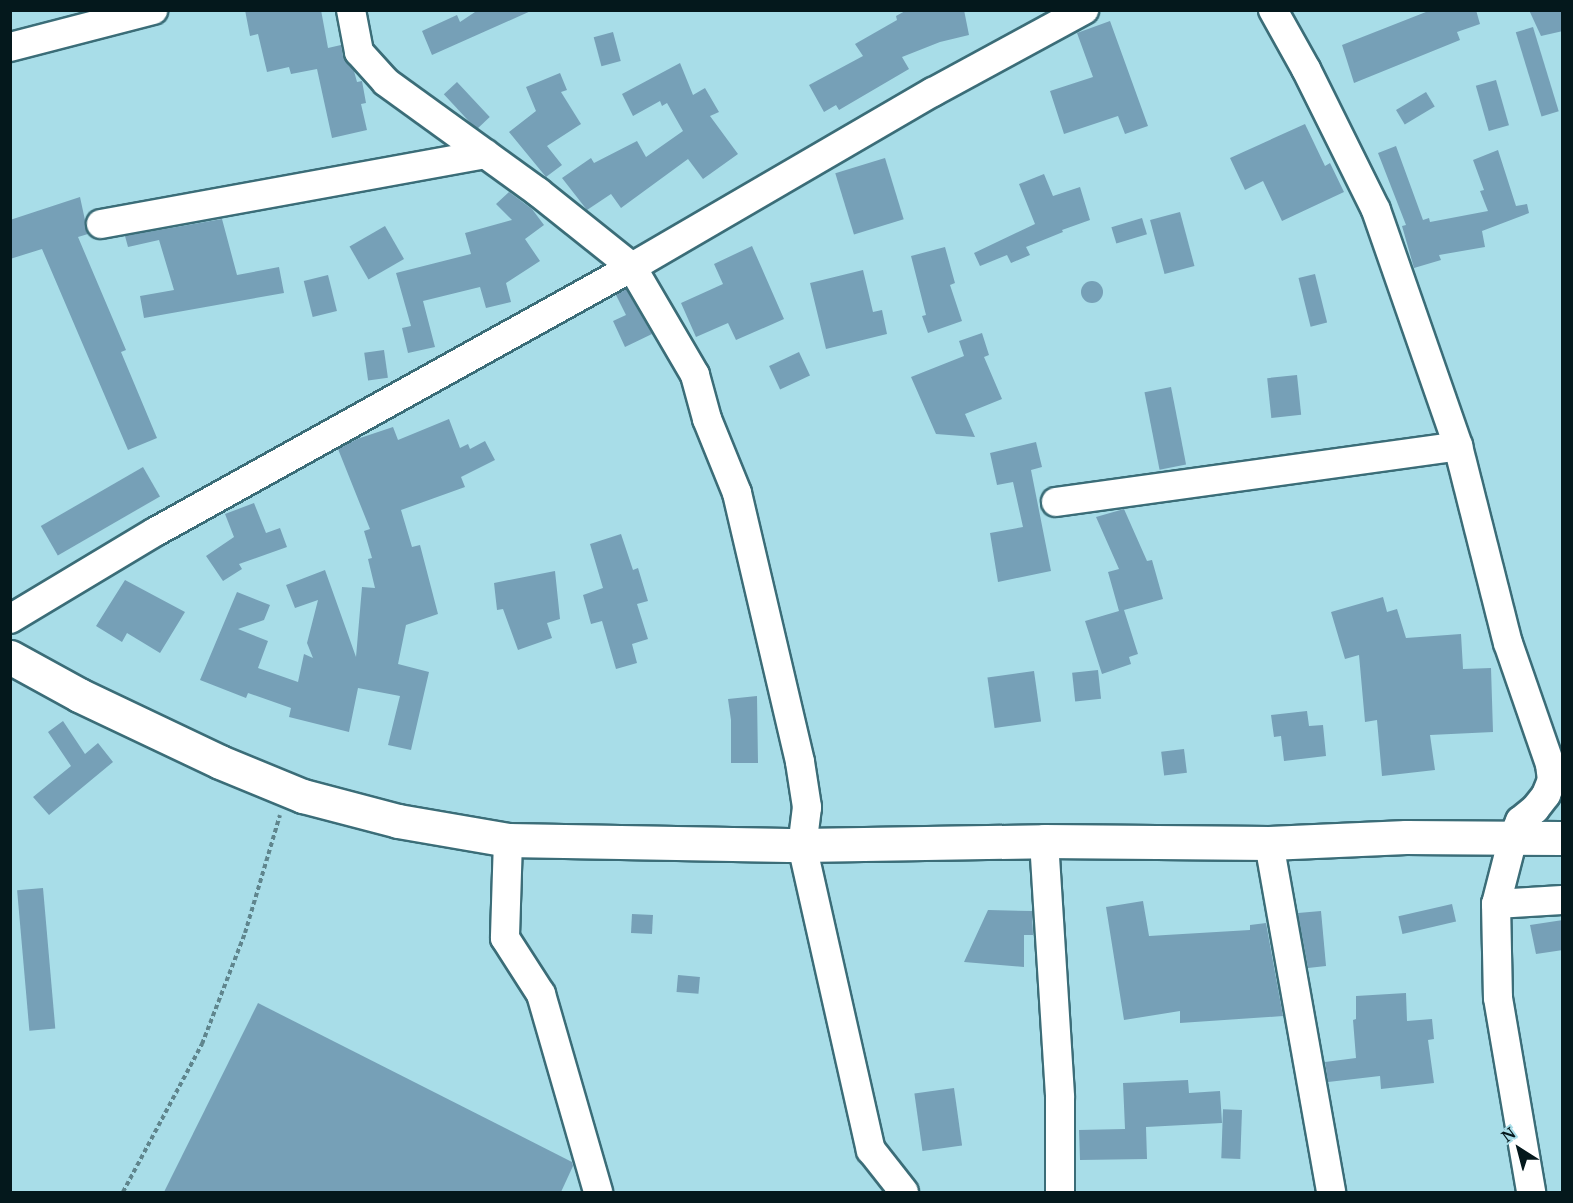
<!DOCTYPE html>
<html>
<head>
<meta charset="utf-8">
<style>
	body { margin:0 }
	#map { position:relative; width:1573px; height:1203px; overflow:hidden; background:#a8dde8; font-family:"Noto Serif",serif }
	div>[style] { position:absolute }
	.building>* { inset:0; background:#76a0b7; transform-origin:0 0 }
	.round { border-radius:50% }
	.path>* { height:4px; margin-top:-2px; transform-origin:0; background:repeating-linear-gradient(90deg,#5f858d 0 4.5px,transparent 0 7.5px) }
	.roads { filter:drop-shadow(2px 0 #3b6d78) drop-shadow(-2px 0 #3b6d78) drop-shadow(0 2px #3b6d78) drop-shadow(0 -2px #3b6d78) }
	.minor>* { height:28px; margin:-14px; padding:0 14px; transform-origin:14px; border-radius:14px; background:#fff }
	.major>* { height:33px; margin:-16.5px; padding:0 16.5px; transform-origin:16.5px; border-radius:16.5px; background:#fff }
	span { translate:-50% -50%; white-space:nowrap; text-align:center; line-height:1.15; -webkit-text-stroke:5px #a8dde8; paint-order:stroke }
	.frame { position:absolute; inset:0; border:12px solid #04181c; pointer-events:none }
	.north { position:absolute; left:1489px; top:1119px; width:60px; height:60px; -webkit-text-stroke:4px #a8dde8; paint-order:stroke; rotate:324deg; font-size:16px; font-weight:700; line-height:24px; text-align:center; color:#04181c }
	.north::after { content:''; display:block; margin:auto; width:21px; height:27px; background:#04181c; clip-path:polygon(50% 0,100% 100%,50% 72%,0 100%) }
</style>
</head>
<body>
<div id="map">
	<div class="building">
		<i style="clip-path:polygon(245px 10px,321px 10px,328px 48px,341px 45px,343px 56px,354px 71px,357px 82px,362px 81px,366px 103px,361px 104px,367px 130px,332px 138px,317px 69px,291px 74px,289px 67px,267px 72px,258px 34px,250px 36px)"></i>
		<i style="clip-path:polygon(478px 10px,533px 10px,432px 55px,422px 31px,457px 15px,460px 22px)"></i>
		<i style="clip-path:polygon(907px 10px,964px 10px,969px 35px,940px 42px,902px 57px,909px 69px,839px 110px,836px 105px,824px 112px,809px 85px,863px 56px,855px 44px,897px 20px,896px 16px)"></i>
		<i style="clip-path:polygon(1431px 10px,1476px 10px,1480px 24px,1457px 32px,1460px 40px,1354px 83px,1342px 45px)"></i>
		<i style="clip-path:polygon(1529px 10px,1563px 10px,1563px 31px,1541px 36px)"></i>
		<i style="clip-path:polygon(1110px 21px,1148px 126px,1125px 134px,1118px 116px,1064px 134px,1050px 91px,1093px 77px,1077px 33px)"></i>
		<i style="left:1533px;top:27px;width:88px;height:18px;rotate:73deg"></i>
		<i style="left:613px;top:32px;width:30px;height:20px;rotate:75deg"></i>
		<i style="clip-path:polygon(680px 63px,693px 95px,705px 88px,719px 112px,710px 116px,738px 154px,703px 179px,688px 159px,621px 208px,611px 194px,587px 210px,562px 178px,591px 158px,594px 163px,637px 141px,646px 157px,683px 131px,667px 103px,662px 106px,660px 101px,633px 116px,622px 94px)"></i>
		<i style="clip-path:polygon(560px 73px,567px 90px,561px 92px,581px 124px,547px 146px,562px 165px,546px 177px,509px 132px,536px 111px,526px 87px)"></i>
		<i style="left:1496px;top:80px;width:47px;height:21px;rotate:74deg"></i>
		<i style="left:457px;top:82px;width:48px;height:18px;rotate:47deg"></i>
		<i style="left:1426px;top:92px;width:17px;height:35px;rotate:59deg"></i>
		<i style="clip-path:polygon(1305px 124px,1325px 166px,1330px 163px,1344px 192px,1282px 221px,1263px 181px,1245px 190px,1230px 158px)"></i>
		<i style="clip-path:polygon(1396px 146px,1423px 220px,1429px 218px,1430px 222px,1488px 211px,1480px 191px,1484px 190px,1473px 160px,1498px 150px,1516px 206px,1527px 204px,1529px 213px,1482px 231px,1485px 247px,1439px 255px,1441px 260px,1414px 268px,1402px 226px,1406px 225px,1378px 153px)"></i>
		<i style="left:885px;top:158px;width:64px;height:52px;rotate:73deg"></i>
		<i style="clip-path:polygon(1044px 174px,1053px 196px,1080px 187px,1090px 220px,1062px 230px,1063px 232px,1026px 247px,1030px 255px,1011px 263px,1007px 255px,980px 266px,974px 253px,1035px 224px,1019px 184px)"></i>
		<i style="clip-path:polygon(509px 192px,532px 209px,544px 225px,525px 239px,540px 261px,506px 283px,511px 302px,486px 308px,480px 287px,423px 301px,435px 347px,408px 353px,402px 328px,411px 326px,396px 273px,471px 254px,465px 233px,512px 220px,496px 204px)"></i>
		<i style="clip-path:polygon(80px 197px,88px 234px,78px 237px,126px 350px,121px 352px,157px 438px,128px 450px,42px 249px,10px 259px,10px 220px)"></i>
		<i style="left:1180px;top:212px;width:56px;height:31px;rotate:75deg"></i>
		<i style="left:1142px;top:218px;width:17px;height:32px;rotate:73deg"></i>
		<i style="clip-path:polygon(222px 219px,237px 275px,279px 267px,284px 293px,144px 318px,140px 296px,174px 290px,159px 240px,128px 247px,125px 236px)"></i>
		<i style="left:385px;top:226px;width:38px;height:41px;rotate:60deg"></i>
		<i style="clip-path:polygon(752px 246px,784px 319px,736px 340px,728px 323px,696px 337px,681px 303px,723px 284px,714px 264px)"></i>
		<i style="clip-path:polygon(945px 247px,955px 283px,950px 285px,962px 321px,928px 333px,922px 316px,926px 315px,911px 256px)"></i>
		<i style="clip-path:polygon(863px 270px,873px 312px,882px 310px,887px 334px,826px 349px,810px 283px)"></i>
		<i style="left:1315px;top:274px;width:50px;height:17px;rotate:76deg"></i>
		<i style="left:328px;top:275px;width:37px;height:25px;rotate:76deg"></i>
		<i class="round" style="left:1081px;top:281px;width:22px;height:22px"></i>
		<i style="clip-path:polygon(626px 289px,652px 334px,625px 347px,613px 321px,626px 315px,616px 295px)"></i>
		<i style="clip-path:polygon(982px 333px,989px 355px,984px 357px,1002px 399px,965px 414px,975px 437px,936px 434px,911px 377px,964px 356px,959px 341px)"></i>
		<i style="left:384px;top:350px;width:28px;height:20px;rotate:82deg"></i>
		<i style="left:799px;top:352px;width:26px;height:33px;rotate:65deg"></i>
		<i style="left:1297px;top:375px;width:40px;height:30px;rotate:84deg"></i>
		<i style="left:1171px;top:387px;width:79px;height:27px;rotate:79deg"></i>
		<i style="clip-path:polygon(449px 419px,460px 448px,468px 444px,470px 449px,485px 441px,495px 460px,461px 477px,465px 487px,401px 510px,412px 547px,420px 545px,438px 614px,406px 625px,398px 664px,429px 672px,411px 750px,388px 745px,400px 696px,358px 688px,349px 732px,289px 717px,291px 708px,248px 693px,246px 698px,200px 680px,237px 592px,270px 605px,264px 620px,238px 629px,268px 641px,258px 668px,298px 682px,304px 654px,313px 658px,307px 643px,318px 600px,295px 608px,286px 585px,325px 570px,356px 657px,362px 587px,375px 588px,368px 559px,372px 558px,364px 531px,370px 529px,338px 449px,357px 439px,393px 427px,398px 440px)"></i>
		<i style="clip-path:polygon(1036px 442px,1042px 467px,1031px 470px,1051px 571px,998px 582px,990px 533px,1023px 527px,1013px 482px,997px 485px,990px 453px)"></i>
		<i style="left:143px;top:467px;width:34px;height:118px;rotate:60deg"></i>
		<i style="clip-path:polygon(254px 503px,266px 533px,280px 528px,287px 547px,239px 564px,242px 569px,223px 581px,206px 556px,234px 537px,225px 514px)"></i>
		<i style="clip-path:polygon(1124px 509px,1147px 561px,1152px 560px,1163px 599px,1124px 610px,1138px 654px,1129px 657px,1131px 664px,1102px 674px,1085px 621px,1119px 611px,1108px 572px,1119px 569px,1096px 517px)"></i>
		<i style="clip-path:polygon(621px 534px,633px 570px,638px 568px,648px 601px,637px 604px,648px 639px,632px 644px,637px 663px,616px 669px,602px 621px,591px 624px,583px 595px,603px 588px,590px 544px)"></i>
		<i style="clip-path:polygon(555px 571px,560px 619px,547px 623px,552px 638px,518px 650px,503px 609px,497px 610px,494px 583px)"></i>
		<i style="clip-path:polygon(125px 580px,185px 612px,160px 653px,127px 633px,122px 642px,96px 626px)"></i>
		<i style="clip-path:polygon(1383px 597px,1387px 612px,1397px 609px,1406px 638px,1461px 634px,1463px 669px,1491px 668px,1493px 732px,1430px 735px,1435px 770px,1382px 776px,1377px 720px,1365px 722px,1359px 655px,1345px 659px,1331px 612px)"></i>
		<i style="left:1098px;top:670px;width:29px;height:26px;rotate:84deg"></i>
		<i style="left:1034px;top:671px;width:51px;height:47px;rotate:82deg"></i>
		<i style="clip-path:polygon(757px 696px,758px 763px,731px 763px,731px 720px,728px 699px)"></i>
		<i style="clip-path:polygon(1307px 711px,1309px 726px,1323px 725px,1326px 756px,1284px 761px,1281px 736px,1274px 737px,1271px 715px)"></i>
		<i style="clip-path:polygon(63px 721px,85px 754px,98px 743px,113px 762px,49px 815px,33px 797px,71px 766px,48px 732px)"></i>
		<i style="left:1184px;top:749px;width:24px;height:23px;rotate:83deg"></i>
		<i style="left:43px;top:888px;width:141px;height:26px;rotate:85deg"></i>
		<i style="clip-path:polygon(1143px 901px,1149px 936px,1250px 930px,1250px 925px,1266px 923px,1283px 1016px,1180px 1023px,1180px 1011px,1124px 1020px,1106px 907px)"></i>
		<i style="left:1452px;top:904px;width:18px;height:55px;rotate:77deg"></i>
		<i style="clip-path:polygon(988px 910px,1032px 911px,1033px 935px,1024px 935px,1024px 967px,964px 962px)"></i>
		<i style="clip-path:polygon(1321px 911px,1326px 966px,1308px 968px,1298px 913px)"></i>
		<i style="left:632px;top:914px;width:21px;height:19px;rotate:3deg"></i>
		<i style="clip-path:polygon(1563px 920px,1563px 950px,1536px 954px,1530px 925px)"></i>
		<i style="left:678px;top:975px;width:22px;height:17px;rotate:5deg"></i>
		<i style="clip-path:polygon(1406px 993px,1407px 1021px,1432px 1019px,1434px 1039px,1428px 1040px,1434px 1083px,1381px 1089px,1380px 1076px,1328px 1082px,1325px 1062px,1356px 1058px,1353px 1020px,1356px 1019px,1356px 996px)"></i>
		<i style="clip-path:polygon(258px 1003px,572px 1162px,573px 1166px,561px 1192px,164px 1192px)"></i>
		<i style="clip-path:polygon(1188px 1080px,1189px 1093px,1220px 1091px,1222px 1123px,1146px 1127px,1147px 1159px,1080px 1160px,1079px 1130px,1125px 1129px,1123px 1083px)"></i>
		<i style="left:954px;top:1088px;width:58px;height:40px;rotate:82deg"></i>
		<i style="left:1242px;top:1110px;width:49px;height:19px;rotate:92deg"></i>
	</div>
	<div class="path">
		<i style="left:123px;top:1192px;width:168px;rotate:-61.9deg"></i>
		<i style="left:202px;top:1044px;width:119px;rotate:-68.8deg"></i>
		<i style="left:245px;top:933px;width:123px;rotate:-73.5deg"></i>
	</div>
	<div class="roads">
		<div class="minor">
			<i style="left:351px;top:10px;width:43px;rotate:79.2deg"></i>
			<i style="left:359px;top:52px;width:40px;rotate:48deg"></i>
			<i style="left:386px;top:82px;width:188px;rotate:35.9deg"></i>
			<i style="left:538px;top:192px;width:120px;rotate:38.6deg"></i>
			<i style="left:632px;top:267px;width:125px;rotate:59.7deg"></i>
			<i style="left:695px;top:375px;width:46px;rotate:74.7deg"></i>
			<i style="left:707px;top:419px;width:80px;rotate:67.9deg"></i>
			<i style="left:737px;top:493px;width:276px;rotate:76.8deg"></i>
			<i style="left:800px;top:762px;width:46px;rotate:81.2deg"></i>
			<i style="left:807px;top:807px;width:38px;rotate:97deg"></i>
			<i style="left:802px;top:845px;width:313px;rotate:77.3deg"></i>
			<i style="left:871px;top:1150px;width:53px;rotate:51.8deg"></i>
			<i style="left:1273px;top:10px;width:68px;rotate:60.8deg"></i>
			<i style="left:1306px;top:69px;width:157px;rotate:63.6deg"></i>
			<i style="left:1376px;top:210px;width:250px;rotate:70.8deg"></i>
			<i style="left:1458px;top:446px;width:203px;rotate:75.8deg"></i>
			<i style="left:1508px;top:643px;width:128px;rotate:70.9deg"></i>
			<i style="left:1550px;top:764px;width:16px;rotate:83deg"></i>
			<i style="left:1552px;top:780px;width:16px;rotate:112deg"></i>
			<i style="left:1546px;top:795px;width:18px;rotate:128deg"></i>
			<i style="left:1535px;top:809px;width:19px;rotate:141deg"></i>
			<i style="left:1520px;top:821px;width:18px;rotate:112deg"></i>
			<i style="left:1513px;top:838px;width:68px;rotate:104.4deg"></i>
			<i style="left:1496px;top:904px;width:94px;rotate:88.8deg"></i>
			<i style="left:1498px;top:998px;width:197px;rotate:80.3deg"></i>
			<i style="left:10px;top:47px;width:148px;rotate:-14.5deg"></i>
			<i style="left:101px;top:224px;width:391px;rotate:-10.3deg"></i>
			<i style="left:1056px;top:502px;width:406px;rotate:-7.9deg"></i>
			<i style="left:10px;top:619px;width:169px;rotate:-31deg"></i>
			<i style="left:155px;top:532px;width:546px;rotate:-29.05deg"></i>
			<i style="left:632px;top:267px;width:348px;rotate:-30.2deg"></i>
			<i style="left:933px;top:92px;width:172px;rotate:-28.5deg"></i>
			<i style="left:508px;top:840px;width:98px;rotate:91.8deg"></i>
			<i style="left:505px;top:938px;width:67px;rotate:57.3deg"></i>
			<i style="left:541px;top:994px;width:206px;rotate:73.9deg"></i>
			<i style="left:1044px;top:841px;width:257px;rotate:86.4deg"></i>
			<i style="left:1060px;top:1098px;width:94px;rotate:90deg"></i>
			<i style="left:1269px;top:843px;width:354px;rotate:79.9deg"></i>
			<i style="left:1496px;top:904px;width:66px;rotate:-3.5deg"></i>
		</div>
		<div class="major">
			<i style="left:10px;top:657px;width:79px;rotate:28.8deg"></i>
			<i style="left:79px;top:695px;width:156px;rotate:25.4deg"></i>
			<i style="left:220px;top:762px;width:90px;rotate:22.3deg"></i>
			<i style="left:303px;top:796px;width:98px;rotate:14.7deg"></i>
			<i style="left:398px;top:821px;width:112px;rotate:9.8deg"></i>
			<i style="left:508px;top:840px;width:294px;rotate:1deg"></i>
			<i style="left:802px;top:845px;width:242px;rotate:-0.9deg"></i>
			<i style="left:1044px;top:841px;width:225px;rotate:0.5deg"></i>
			<i style="left:1269px;top:843px;width:137px;rotate:-2.5deg"></i>
			<i style="left:1406px;top:837px;width:156px;rotate:0.4deg"></i>
		</div>
	</div>
	<div class="frame"></div>
	<div class="north">N</div>
</div>
</body>
</html>
